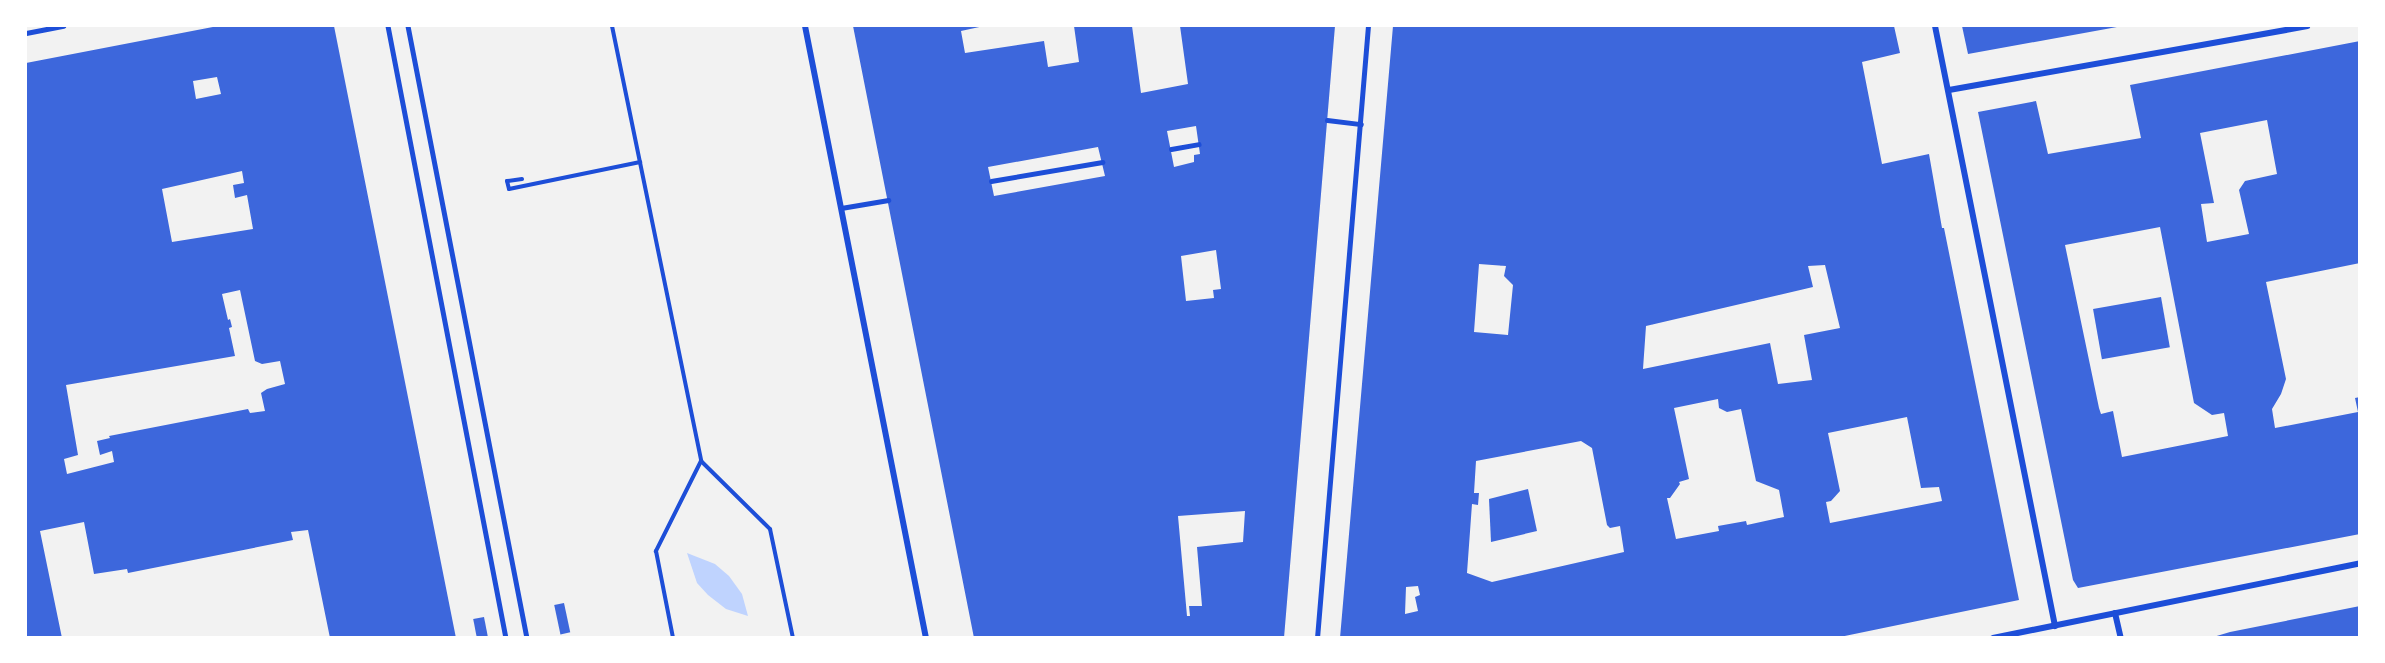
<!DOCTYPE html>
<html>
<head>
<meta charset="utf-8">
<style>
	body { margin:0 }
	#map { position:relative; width:2385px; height:663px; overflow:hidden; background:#f2f2f2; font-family:Commissioner,sans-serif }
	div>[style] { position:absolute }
	.water>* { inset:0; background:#bfd3fe }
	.building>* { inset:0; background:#3d67dc; transform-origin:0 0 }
	.path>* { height:4px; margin:-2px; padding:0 2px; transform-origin:2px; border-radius:2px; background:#1d4ed8 }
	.service>* { height:4.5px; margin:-2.25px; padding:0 2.25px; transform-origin:2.25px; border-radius:2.25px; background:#1d4ed8 }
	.pedestrian>* { height:5px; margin:-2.5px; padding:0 2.5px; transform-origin:2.5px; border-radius:2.5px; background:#1d4ed8 }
	.minor>* { height:6px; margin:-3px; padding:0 3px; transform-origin:3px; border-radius:3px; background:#1d4ed8 }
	span { translate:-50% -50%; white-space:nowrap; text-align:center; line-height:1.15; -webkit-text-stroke:6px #fff; paint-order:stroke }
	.frame { position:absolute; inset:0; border:27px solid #fff; pointer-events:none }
</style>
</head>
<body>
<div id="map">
	<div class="water">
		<i style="clip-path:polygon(687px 553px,715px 564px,729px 576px,742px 594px,748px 616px,726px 609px,708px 595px,697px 583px)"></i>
	</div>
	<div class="building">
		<i style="clip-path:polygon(evenodd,218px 26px,334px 26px,456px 638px,330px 638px,308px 530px,291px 532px,293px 540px,128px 573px,127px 569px,94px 574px,84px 522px,40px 531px,62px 638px,26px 638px,26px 63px,218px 26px,217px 77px,221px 94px,196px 99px,193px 81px,217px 77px,218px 26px,242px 171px,244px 183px,233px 185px,235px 198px,247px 195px,253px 229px,172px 242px,162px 189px,242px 171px,218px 26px,240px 290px,255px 361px,262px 364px,280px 361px,285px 384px,267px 389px,261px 393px,265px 411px,250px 413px,248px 409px,109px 436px,110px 438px,97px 441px,100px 455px,112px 451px,114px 462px,67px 474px,64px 459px,78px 455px,66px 385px,235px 356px,229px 328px,232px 327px,230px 319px,228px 320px,222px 294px,240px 290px)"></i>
		<i style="clip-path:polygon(evenodd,853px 26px,984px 26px,961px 31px,965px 53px,1044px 41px,1048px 67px,1079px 62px,1074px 26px,1132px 26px,1141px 93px,1188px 84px,1180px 26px,1335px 26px,1284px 638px,974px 638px,853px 26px,1196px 126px,1200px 154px,1194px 155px,1194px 162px,1174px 167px,1167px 131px,1196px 126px,853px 26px,1098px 147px,1105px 176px,994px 196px,988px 167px,1098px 147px,853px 26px,1216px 250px,1221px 289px,1213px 290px,1214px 298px,1186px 301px,1181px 256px,1216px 250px,853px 26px,1245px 511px,1243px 542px,1197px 547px,1202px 606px,1189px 606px,1190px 616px,1187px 616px,1178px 516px,1245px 511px)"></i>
		<i style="clip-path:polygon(evenodd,1393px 26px,1894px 26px,1900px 53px,1862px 62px,1882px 164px,1929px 154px,1942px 228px,1944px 228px,2019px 600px,1835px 638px,1340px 638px,1393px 26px,1479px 264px,1506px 266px,1504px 276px,1513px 285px,1508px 335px,1474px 332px,1479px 264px,1393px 26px,1825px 265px,1840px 328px,1804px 335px,1812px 380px,1778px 384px,1770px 343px,1643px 369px,1646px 326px,1813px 287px,1808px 266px,1825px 265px,1393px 26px,1718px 399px,1719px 408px,1727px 412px,1741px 409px,1756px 481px,1779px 490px,1784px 517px,1747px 525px,1746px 521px,1718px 526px,1719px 531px,1676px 539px,1667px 498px,1670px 498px,1680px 484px,1679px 482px,1689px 479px,1674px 408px,1718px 399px,1393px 26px,1907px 417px,1921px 488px,1939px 487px,1942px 501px,1830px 523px,1826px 502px,1831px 501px,1840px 491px,1828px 433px,1907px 417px,1393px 26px,1581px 441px,1592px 448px,1607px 525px,1610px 528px,1620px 526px,1624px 552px,1492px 582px,1467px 573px,1472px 504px,1478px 505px,1479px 493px,1474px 493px,1476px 461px,1581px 441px,1393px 26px,1418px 586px,1420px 595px,1415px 597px,1418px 611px,1405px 614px,1406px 587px,1418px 586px)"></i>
		<i style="clip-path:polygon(1962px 26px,2117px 26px,2117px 27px,1968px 54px)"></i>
		<i style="clip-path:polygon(evenodd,2360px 41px,2360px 263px,2266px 282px,2286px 379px,2281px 394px,2272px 409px,2275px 428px,2358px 412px,2355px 398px,2360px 397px,2360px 534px,2078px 588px,2073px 580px,1978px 112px,2036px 101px,2048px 154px,2141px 138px,2130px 85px,2360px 41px,2267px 120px,2277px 174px,2245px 181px,2239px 190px,2249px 234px,2207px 242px,2201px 204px,2214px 203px,2200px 133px,2267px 120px,2360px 41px,2160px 227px,2194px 403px,2212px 415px,2224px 413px,2228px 436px,2122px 457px,2113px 411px,2101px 414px,2099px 408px,2065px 245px,2160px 227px)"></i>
		<i style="left:2161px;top:297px;width:51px;height:69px;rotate:80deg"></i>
		<i style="clip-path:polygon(1528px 489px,1537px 531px,1491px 542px,1489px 499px)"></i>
		<i style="left:564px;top:603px;width:30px;height:10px;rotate:78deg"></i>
		<i style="clip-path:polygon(2360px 606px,2360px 638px,2210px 638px,2230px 632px)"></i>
		<i style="left:484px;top:617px;width:21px;height:11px;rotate:79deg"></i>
	</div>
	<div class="path">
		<i style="left:612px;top:26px;width:444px;rotate:78.4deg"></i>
		<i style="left:701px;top:461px;width:101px;rotate:116.6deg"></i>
		<i style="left:656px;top:551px;width:89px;rotate:78.9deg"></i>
		<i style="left:522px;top:179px;width:15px;rotate:172deg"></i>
		<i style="left:507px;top:181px;width:8px;rotate:76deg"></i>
		<i style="left:509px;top:189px;width:134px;rotate:-11.6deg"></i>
		<i style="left:701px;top:461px;width:97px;rotate:44.6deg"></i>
		<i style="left:770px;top:529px;width:111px;rotate:78.1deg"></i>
	</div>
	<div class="service">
		<i style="left:388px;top:26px;width:623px;rotate:79.09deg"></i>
		<i style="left:408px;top:26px;width:623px;rotate:79deg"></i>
	</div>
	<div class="pedestrian">
		<i style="left:26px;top:33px;width:38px;rotate:-11deg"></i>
		<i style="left:1327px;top:120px;width:34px;rotate:7deg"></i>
		<i style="left:1171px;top:149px;width:28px;rotate:-10deg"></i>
		<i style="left:991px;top:181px;width:113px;rotate:-9.7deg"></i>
		<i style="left:841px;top:208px;width:48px;rotate:-9.7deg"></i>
		<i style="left:1317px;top:638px;width:614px;rotate:-85.24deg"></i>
	</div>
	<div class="minor">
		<i style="left:805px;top:26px;width:624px;rotate:78.82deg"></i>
		<i style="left:1935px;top:26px;width:612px;rotate:78.69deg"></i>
		<i style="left:1949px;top:90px;width:364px;rotate:-10.1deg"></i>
		<i style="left:2115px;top:613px;width:26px;rotate:77deg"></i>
		<i style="left:1993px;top:638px;width:375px;rotate:-11.5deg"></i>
	</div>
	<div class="frame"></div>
</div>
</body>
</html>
